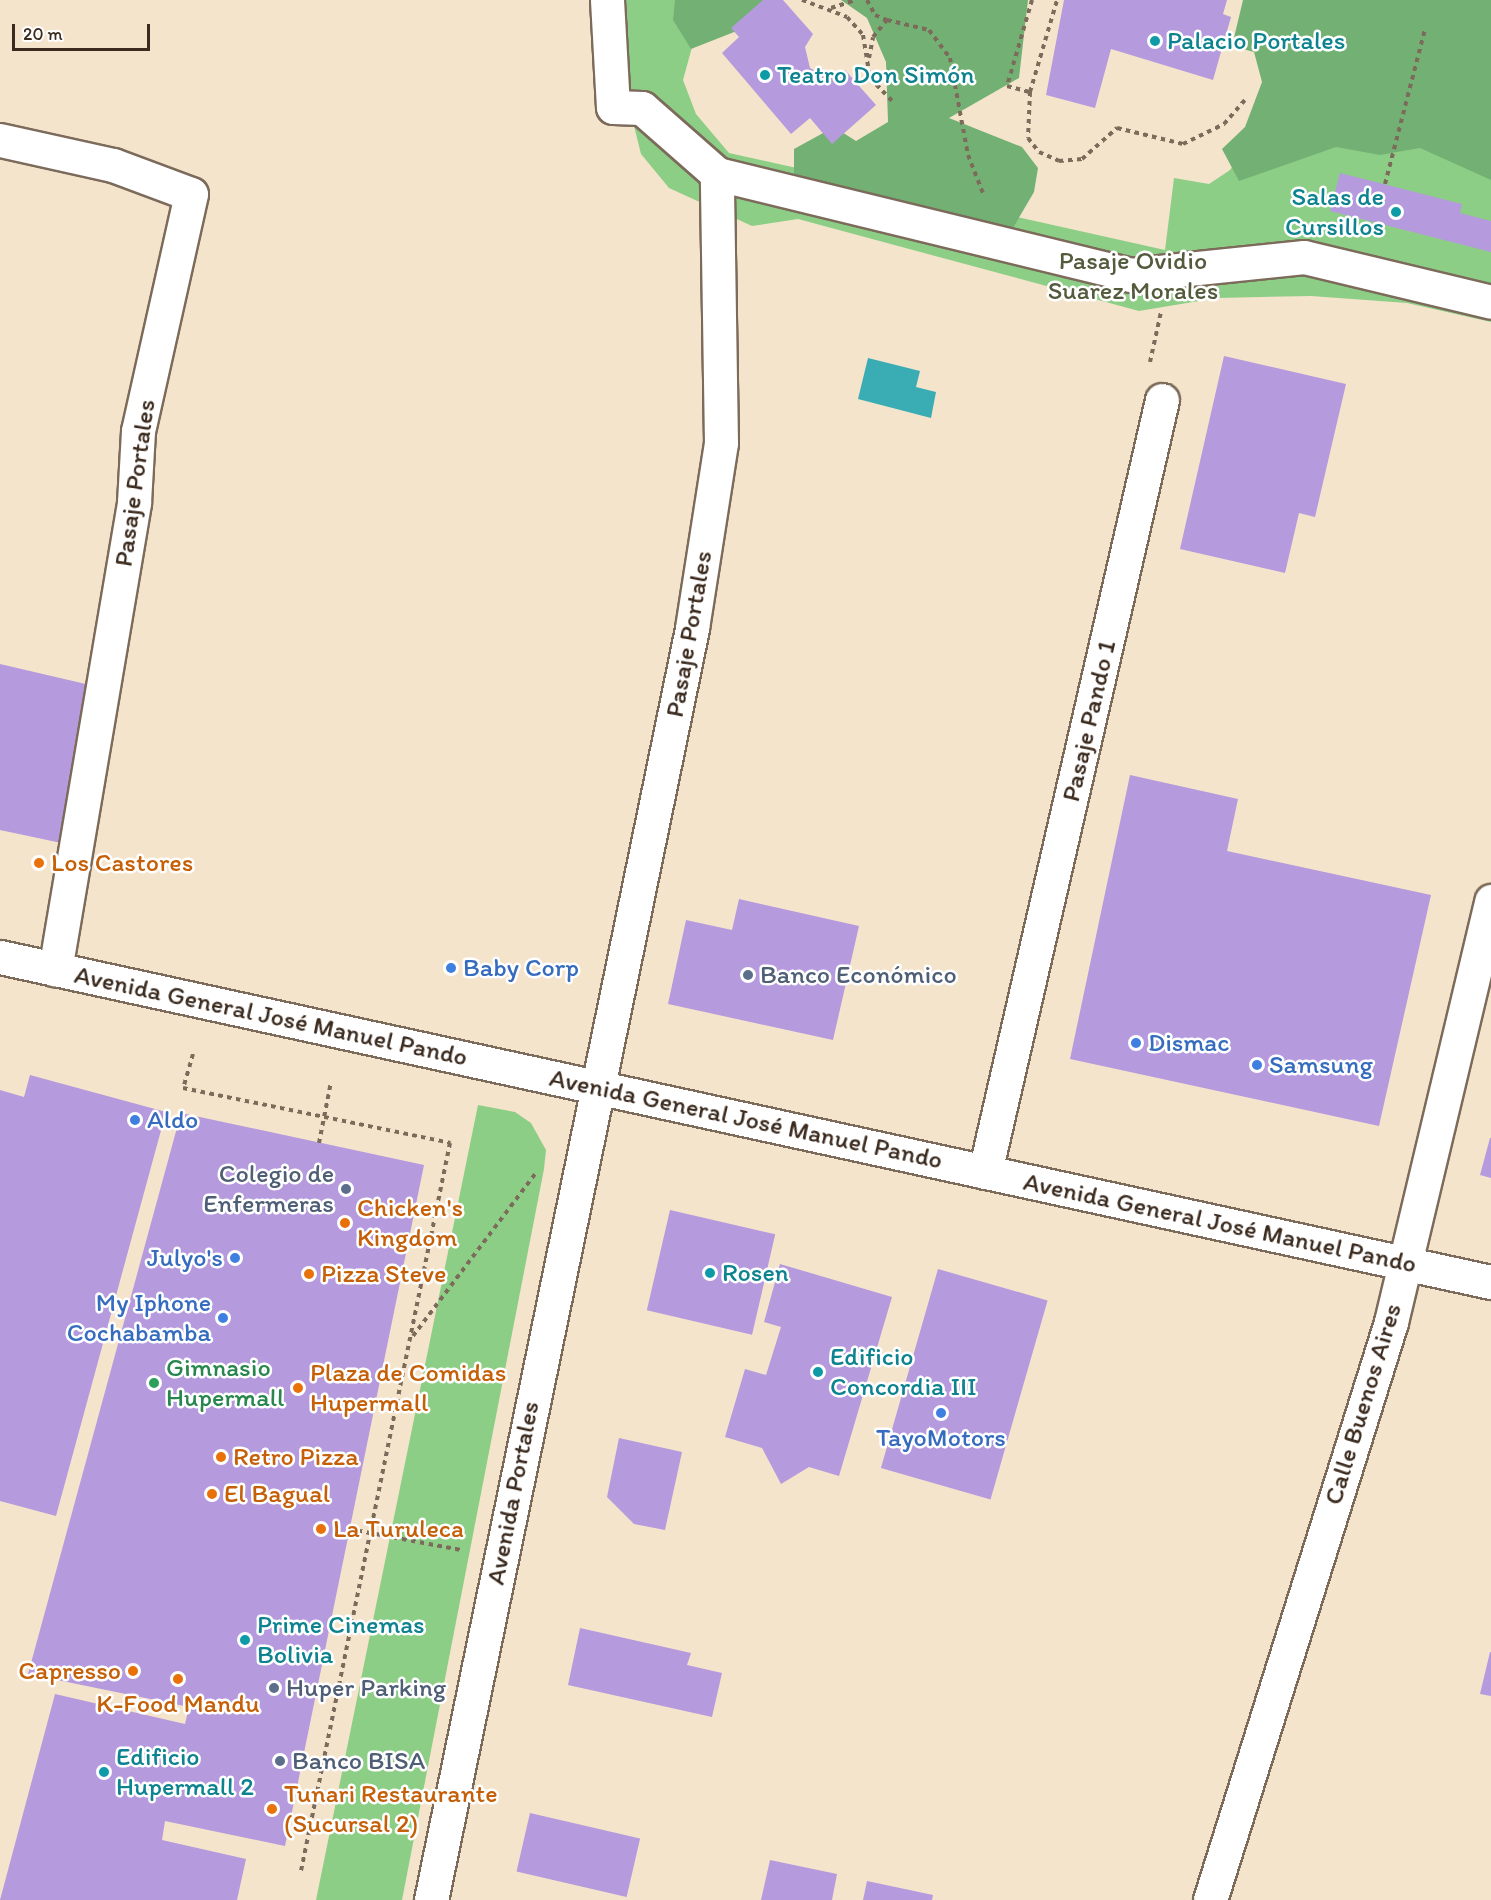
<!DOCTYPE html>
<html>
<head>
<meta charset="utf-8">
<style>
	body { margin:0 }
	#map { position:relative; width:1491px; height:1900px; overflow:hidden; background:#f5e4cc; font-family:Itim,sans-serif }
	div>[style] { position:absolute }
	.green>* { inset:0; background:#8dce86 }
	.forest>* { inset:0; background:#72b173 }
	.water>* { inset:0; background:#3aacb4 }
	.building>* { inset:0; background:#b59add; transform-origin:0 0 }
	.path>* { height:4px; margin-top:-2px; transform-origin:0; background:repeating-linear-gradient(90deg,#7c6b5b 0 4.5px,transparent 0 9px) }
	.roads { filter:drop-shadow(2px 0 #7c6b5b) drop-shadow(-2px 0 #7c6b5b) drop-shadow(0 2px #7c6b5b) drop-shadow(0 -2px #7c6b5b) }
	.minor>* { height:33px; margin:-16.5px; padding:0 16.5px; transform-origin:16.5px; border-radius:16.5px; background:#fff }
	.dots>* { width:16px; height:16px; translate:-50% -50%; box-sizing:border-box; border:3px solid #fff; border-radius:50% }
	span { translate:-50% -50%; white-space:nowrap; text-align:center; line-height:1.15; -webkit-text-stroke:5px #fff; paint-order:stroke }
	.culture-label { font-size:26px; color:#0d838f }
	.left { translate:0 -50%; text-align:left }
	.right { translate:-100% -50%; text-align:right }
	.park-label { font-size:26px; color:#545b3d }
	.street-label { font-size:26px; color:#3b2a1e }
	.food-label { font-size:26px; color:#c56008 }
	.shop-label { font-size:26px; color:#366cbe }
	.service-label { font-size:26px; color:#4e5e75 }
	.leisure-label { font-size:26px; color:#27864d }
	.scale { position:absolute; left:12px; top:24px; width:138px; height:27px; box-sizing:border-box; border:3px solid #3b2a1e; border-top:0; padding-left:8px; font-size:18px; line-height:21px; white-space:nowrap; color:#3b2a1e; -webkit-text-stroke:4px #fff; paint-order:stroke }
</style>
</head>
<body>
<div id="map">
	<div class="green">
		<i style="clip-path:polygon(622px 0,705px 0,683px 80px,696px 114px,729px 153px,1165px 250px,1174px 178px,1209px 184px,1230px 170px,1269px 115px,1491px 36px,1491px 322px,1407px 303px,1311px 296px,1217px 298px,1139px 311px,798px 219px,752px 226px,669px 188px,641px 154px,630px 110px)"></i>
		<i style="clip-path:polygon(478px 1105px,515px 1112px,531px 1123px,546px 1150px,544px 1169px,402px 1900px,316px 1900px)"></i>
	</div>
	<div class="forest">
		<i style="clip-path:polygon(675px 0,775px 0,757px 23px,691px 49px,673px 20px)"></i>
		<i style="clip-path:polygon(841px 0,1028px 0,1019px 78px,949px 118px,1022px 147px,1038px 168px,1034px 192px,1013px 228px,948px 226px,794px 191px,794px 149px,834px 127px,856px 141px,888px 122px,886px 62px,867px 18px)"></i>
		<i style="clip-path:polygon(1243px 0,1491px 0,1491px 180px,1420px 148px,1380px 155px,1336px 147px,1239px 181px,1222px 149px,1245px 127px,1262px 82px,1254px 52px,1232px 46px)"></i>
	</div>
	<div class="water">
		<i style="clip-path:polygon(868px 358px,920px 371px,916px 387px,936px 392px,931px 418px,858px 399px)"></i>
	</div>
	<div class="building">
		<i style="clip-path:polygon(763px 0,783px 0,813px 34px,805px 47px,810px 68px,824px 76px,845px 70px,876px 105px,832px 144px,810px 118px,791px 134px,722px 53px,739px 37px,731px 28px)"></i>
		<i style="clip-path:polygon(1064px 0,1227px 0,1223px 14px,1231px 17px,1213px 80px,1111px 49px,1095px 108px,1046px 95px)"></i>
		<i style="clip-path:polygon(1340px 173px,1462px 204px,1460px 213px,1491px 221px,1491px 252px,1330px 211px)"></i>
		<i style="clip-path:polygon(1224px 356px,1346px 384px,1315px 517px,1299px 513px,1285px 573px,1180px 549px)"></i>
		<i style="clip-path:polygon(0 664px,90px 685px,66px 844px,0 830px)"></i>
		<i style="clip-path:polygon(1130px 775px,1238px 799px,1227px 851px,1431px 895px,1379px 1126px,1070px 1059px)"></i>
		<i style="clip-path:polygon(739px 899px,859px 926px,833px 1040px,668px 1004px,686px 920px,732px 930px)"></i>
		<i style="clip-path:polygon(30px 1075px,166px 1112px,56px 1516px,0 1501px,0 1090px,24px 1097px)"></i>
		<i style="clip-path:polygon(181px 1113px,424px 1165px,285px 1846px,165px 1821px,162px 1840px,246px 1859px,237px 1900px,0 1900px,55px 1694px,185px 1724px,189px 1707px,28px 1674px)"></i>
		<i style="clip-path:polygon(1490px 1138px,1491px 1138px,1491px 1178px,1480px 1175px)"></i>
		<i style="left:670px;top:1210px;width:108px;height:103px;rotate:13deg"></i>
		<i style="clip-path:polygon(780px 1264px,892px 1297px,839px 1476px,809px 1467px,781px 1484px,762px 1448px,725px 1437px,745px 1369px,766px 1375px,781px 1327px,764px 1322px)"></i>
		<i style="left:938px;top:1269px;width:114px;height:207px;rotate:16deg"></i>
		<i style="clip-path:polygon(619px 1438px,682px 1452px,665px 1530px,634px 1524px,607px 1497px)"></i>
		<i style="clip-path:polygon(580px 1628px,691px 1653px,687px 1665px,722px 1673px,712px 1717px,568px 1685px)"></i>
		<i style="clip-path:polygon(1490px 1652px,1491px 1652px,1491px 1696px,1480px 1694px)"></i>
		<i style="left:530px;top:1813px;width:113px;height:60px;rotate:13deg"></i>
		<i style="clip-path:polygon(770px 1860px,837px 1874px,832px 1900px,761px 1900px)"></i>
		<i style="clip-path:polygon(867px 1881px,933px 1895px,932px 1900px,863px 1900px)"></i>
	</div>
	<div class="path">
		<i style="left:802px;top:0;width:48px;rotate:20.7deg"></i>
		<i style="left:847px;top:17px;width:24px;rotate:48deg"></i>
		<i style="left:863px;top:35px;width:44px;rotate:80.8deg"></i>
		<i style="left:870px;top:78px;width:33px;rotate:46deg"></i>
		<i style="left:867px;top:0;width:17px;rotate:62deg"></i>
		<i style="left:875px;top:15px;width:13px;rotate:23deg"></i>
		<i style="left:1032px;top:0;width:90px;rotate:106.2deg"></i>
		<i style="left:1007px;top:86px;width:24px;rotate:15deg"></i>
		<i style="left:1030px;top:92px;width:46px;rotate:92.5deg"></i>
		<i style="left:1028px;top:138px;width:18px;rotate:52deg"></i>
		<i style="left:1039px;top:152px;width:22px;rotate:24deg"></i>
		<i style="left:1059px;top:161px;width:23px;rotate:-5deg"></i>
		<i style="left:1082px;top:159px;width:47px;rotate:-41.5deg"></i>
		<i style="left:1117px;top:128px;width:68px;rotate:13.6deg"></i>
		<i style="left:1183px;top:144px;width:46px;rotate:-26deg"></i>
		<i style="left:1224px;top:124px;width:35px;rotate:-49deg"></i>
		<i style="left:831px;top:8px;width:25px;rotate:-18deg"></i>
		<i style="left:869px;top:58px;width:21px;rotate:-79deg"></i>
		<i style="left:873px;top:37px;width:22px;rotate:-51deg"></i>
		<i style="left:887px;top:20px;width:43px;rotate:13.4deg"></i>
		<i style="left:929px;top:30px;width:35px;rotate:53deg"></i>
		<i style="left:950px;top:58px;width:99px;rotate:79.5deg"></i>
		<i style="left:968px;top:155px;width:41px;rotate:68.5deg"></i>
		<i style="left:1030px;top:92px;width:96px;rotate:-73.6deg"></i>
		<i style="left:1385px;top:184px;width:160px;rotate:-75.5deg"></i>
		<i style="left:1150px;top:362px;width:51px;rotate:-77.6deg"></i>
		<i style="left:193px;top:1054px;width:35px;rotate:106deg"></i>
		<i style="left:183px;top:1088px;width:273px;rotate:11.6deg"></i>
		<i style="left:450px;top:1143px;width:743px;rotate:101.57deg"></i>
		<i style="left:319px;top:1143px;width:62px;rotate:-78.9deg"></i>
		<i style="left:413px;top:1336px;width:203px;rotate:-53deg"></i>
		<i style="left:349px;top:1529px;width:114px;rotate:10.6deg"></i>
	</div>
	<div class="roads">
		<div class="minor">
			<i style="left:607px;top:0;width:107px;rotate:86.8deg"></i>
			<i style="left:613px;top:107px;width:29px;rotate:2deg"></i>
			<i style="left:642px;top:108px;width:100px;rotate:41.3deg"></i>
			<i style="left:717px;top:174px;width:425px;rotate:13.7deg"></i>
			<i style="left:1130px;top:275px;width:175px;rotate:-5.9deg"></i>
			<i style="left:1304px;top:257px;width:192px;rotate:13.5deg"></i>
			<i style="left:0;top:140px;width:116px;rotate:12.5deg"></i>
			<i style="left:113px;top:165px;width:83px;rotate:20.4deg"></i>
			<i style="left:191px;top:194px;width:243px;rotate:102.6deg"></i>
			<i style="left:138px;top:431px;width:72px;rotate:93.2deg"></i>
			<i style="left:134px;top:503px;width:473px;rotate:99.6deg"></i>
			<i style="left:0;top:957px;width:1526px;rotate:12.3deg"></i>
			<i style="left:985px;top:1172px;width:792px;rotate:-77.09deg"></i>
			<i style="left:431px;top:1900px;width:1299px;rotate:-78.4deg"></i>
			<i style="left:692px;top:628px;width:187px;rotate:-81.1deg"></i>
			<i style="left:721px;top:443px;width:269px;rotate:-90.9deg"></i>
			<i style="left:1210px;top:1900px;width:606px;rotate:-72.61deg"></i>
			<i style="left:1391px;top:1322px;width:433px;rotate:-76.6deg"></i>
		</div>
	</div>
	<div class="dots">
		<i style="left:1155px;top:41px;background:#0f9aa8"></i>
		<i style="left:765px;top:75px;background:#0f9aa8"></i>
		<i style="left:1396px;top:212px;background:#0f9aa8"></i>
		<i style="left:39px;top:863px;background:#e8710a"></i>
		<i style="left:451px;top:968px;background:#3f7fe0"></i>
		<i style="left:748px;top:975px;background:#5c6f8a"></i>
		<i style="left:1136px;top:1043px;background:#3f7fe0"></i>
		<i style="left:1257px;top:1065px;background:#3f7fe0"></i>
		<i style="left:135px;top:1120px;background:#3f7fe0"></i>
		<i style="left:346px;top:1189px;background:#5c6f8a"></i>
		<i style="left:345px;top:1223px;background:#e8710a"></i>
		<i style="left:235px;top:1258px;background:#3f7fe0"></i>
		<i style="left:710px;top:1273px;background:#0f9aa8"></i>
		<i style="left:309px;top:1274px;background:#e8710a"></i>
		<i style="left:223px;top:1318px;background:#3f7fe0"></i>
		<i style="left:818px;top:1372px;background:#0f9aa8"></i>
		<i style="left:154px;top:1383px;background:#2e9e5b"></i>
		<i style="left:298px;top:1388px;background:#e8710a"></i>
		<i style="left:941px;top:1413px;background:#3f7fe0"></i>
		<i style="left:221px;top:1457px;background:#e8710a"></i>
		<i style="left:212px;top:1494px;background:#e8710a"></i>
		<i style="left:321px;top:1529px;background:#e8710a"></i>
		<i style="left:245px;top:1640px;background:#0f9aa8"></i>
		<i style="left:133px;top:1671px;background:#e8710a"></i>
		<i style="left:178px;top:1679px;background:#e8710a"></i>
		<i style="left:274px;top:1688px;background:#5c6f8a"></i>
		<i style="left:280px;top:1761px;background:#5c6f8a"></i>
		<i style="left:104px;top:1772px;background:#0f9aa8"></i>
		<i style="left:272px;top:1809px;background:#e8710a"></i>
	</div>
	<div class="culture-label">
		<span class="left" style="left:1167px;top:41px">Palacio Portales</span>
		<span class="left" style="left:777px;top:75px">Teatro Don Simón</span>
		<span class="right" style="left:1384px;top:212px">Salas de<br>Cursillos</span>
		<span class="left" style="left:722px;top:1273px">Rosen</span>
		<span class="left" style="left:830px;top:1372px">Edificio<br>Concordia III</span>
		<span class="left" style="left:257px;top:1640px">Prime Cinemas<br>Bolivia</span>
		<span class="left" style="left:116px;top:1772px">Edificio<br>Hupermall 2</span>
	</div>
	<div class="park-label">
		<span style="left:1133px;top:276px">Pasaje Ovidio<br>Suarez Morales</span>
	</div>
	<div class="street-label">
		<span style="left:135px;top:483px;rotate:-82deg">Pasaje Portales</span>
		<span style="left:689px;top:634px;rotate:-80deg">Pasaje Portales</span>
		<span style="left:1089px;top:721px;rotate:-77deg">Pasaje Pando 1</span>
		<span style="left:271px;top:1016px;rotate:12deg">Avenida General José Manuel Pando</span>
		<span style="left:746px;top:1119px;rotate:12deg">Avenida General José Manuel Pando</span>
		<span style="left:1220px;top:1223px;rotate:12deg">Avenida General José Manuel Pando</span>
		<span style="left:1363px;top:1404px;rotate:-73deg">Calle Buenos Aires</span>
		<span style="left:513px;top:1493px;rotate:-79deg">Avenida Portales</span>
	</div>
	<div class="food-label">
		<span class="left" style="left:51px;top:863px">Los Castores</span>
		<span class="left" style="left:357px;top:1223px">Chicken's<br>Kingdom</span>
		<span class="left" style="left:321px;top:1274px">Pizza Steve</span>
		<span class="left" style="left:310px;top:1388px">Plaza de Comidas<br>Hupermall</span>
		<span class="left" style="left:233px;top:1457px">Retro Pizza</span>
		<span class="left" style="left:224px;top:1494px">El Bagual</span>
		<span class="left" style="left:333px;top:1529px">La Turuleca</span>
		<span class="right" style="left:121px;top:1671px">Capresso</span>
		<span style="left:178px;top:1704px">K-Food Mandu</span>
		<span class="left" style="left:284px;top:1809px">Tunari Restaurante<br>(Sucursal 2)</span>
	</div>
	<div class="shop-label">
		<span class="left" style="left:463px;top:968px">Baby Corp</span>
		<span class="left" style="left:1148px;top:1043px">Dismac</span>
		<span class="left" style="left:1269px;top:1065px">Samsung</span>
		<span class="left" style="left:147px;top:1120px">Aldo</span>
		<span class="right" style="left:223px;top:1258px">Julyo's</span>
		<span class="right" style="left:211px;top:1318px">My Iphone<br>Cochabamba</span>
		<span style="left:941px;top:1438px">TayoMotors</span>
	</div>
	<div class="service-label">
		<span class="left" style="left:760px;top:975px">Banco Económico</span>
		<span class="right" style="left:334px;top:1189px">Colegio de<br>Enfermeras</span>
		<span class="left" style="left:286px;top:1688px">Huper Parking</span>
		<span class="left" style="left:292px;top:1761px">Banco BISA</span>
	</div>
	<div class="leisure-label">
		<span class="left" style="left:166px;top:1383px">Gimnasio<br>Hupermall</span>
	</div>
	<div class="scale">20 m</div>
</div>
</body>
</html>
